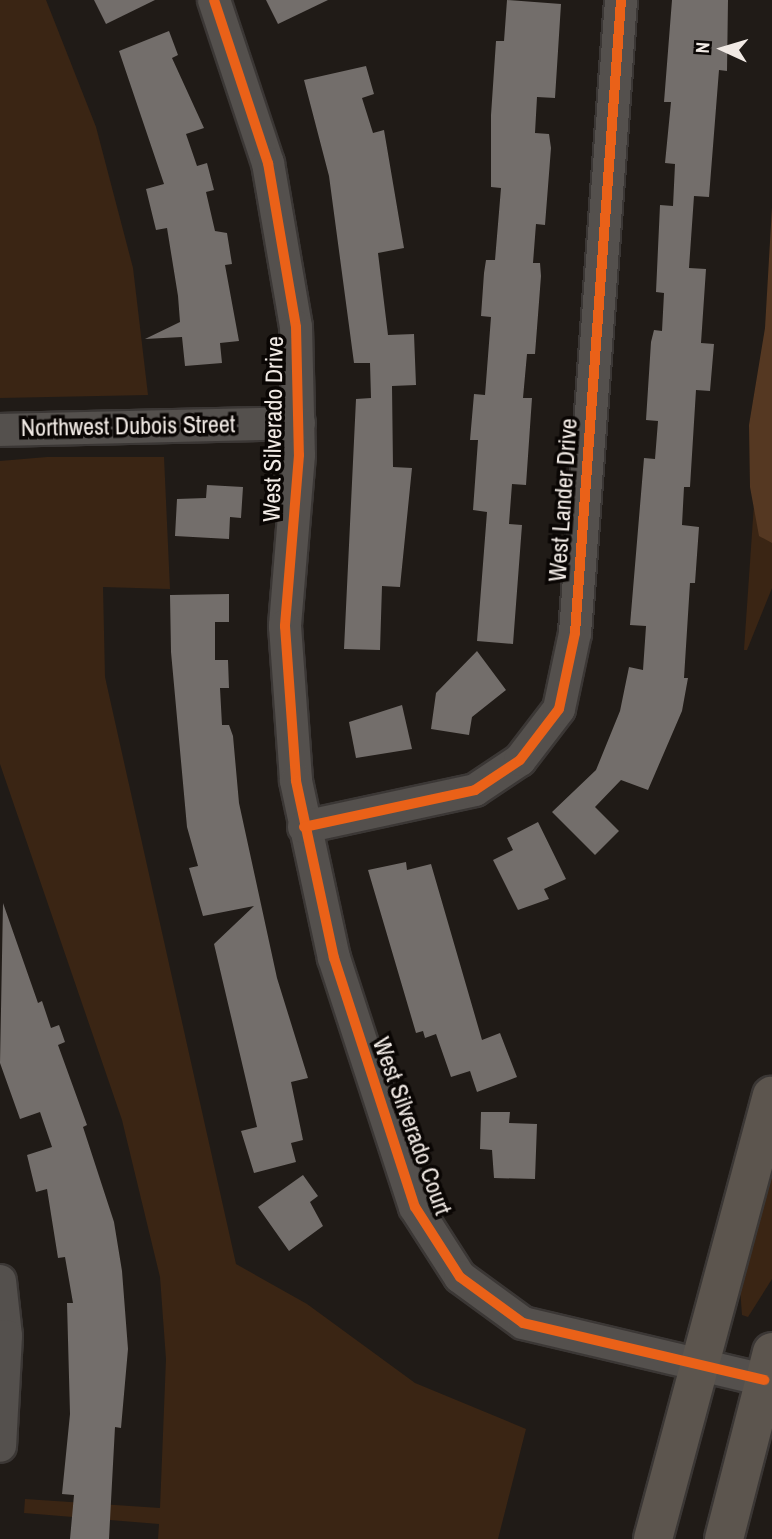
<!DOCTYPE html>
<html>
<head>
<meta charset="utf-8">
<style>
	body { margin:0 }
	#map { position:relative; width:772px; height:1539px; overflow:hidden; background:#201b17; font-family:"Archivo Narrow",sans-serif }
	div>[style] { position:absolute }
	.green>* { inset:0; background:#3a2514 }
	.forest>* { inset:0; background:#553822 }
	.building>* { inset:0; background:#736e6b }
	.roads { filter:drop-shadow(2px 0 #3b3735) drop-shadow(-2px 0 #3b3735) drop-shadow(0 2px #3b3735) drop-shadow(0 -2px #3b3735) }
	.minor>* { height:32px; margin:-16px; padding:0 16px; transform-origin:16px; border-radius:16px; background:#54504d }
	.major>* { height:38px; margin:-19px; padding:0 19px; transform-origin:19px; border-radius:19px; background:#5c554e }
	.cycleway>* { height:10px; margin:-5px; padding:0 5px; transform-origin:5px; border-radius:5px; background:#ea6118 }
	span { translate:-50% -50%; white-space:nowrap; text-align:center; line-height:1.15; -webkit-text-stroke:7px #0a0604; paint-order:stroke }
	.street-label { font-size:24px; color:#f1eae5 }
	.north { position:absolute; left:688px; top:14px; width:70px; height:70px; -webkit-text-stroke:5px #0a0604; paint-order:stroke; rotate:274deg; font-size:19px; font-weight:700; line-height:28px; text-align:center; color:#f1eae5 }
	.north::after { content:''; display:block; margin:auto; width:24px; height:32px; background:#f1eae5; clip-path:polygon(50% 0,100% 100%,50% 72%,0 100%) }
</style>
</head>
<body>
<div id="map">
	<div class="green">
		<i style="clip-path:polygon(0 0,46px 0,96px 127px,133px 268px,148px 395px,0 398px)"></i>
		<i style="clip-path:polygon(772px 242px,772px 588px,747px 650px,744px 650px)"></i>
		<i style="clip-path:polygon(47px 457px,164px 457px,170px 589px,103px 587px,105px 677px,236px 1264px,307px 1304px,415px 1383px,526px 1429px,498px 1539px,158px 1539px,159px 1524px,24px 1513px,25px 1499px,160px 1508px,166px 1359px,160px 1277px,122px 1120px,0 764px,0 461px)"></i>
		<i style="clip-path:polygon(772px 1149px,772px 1279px,748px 1317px,742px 1315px,739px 1274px)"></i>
	</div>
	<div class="forest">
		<i style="clip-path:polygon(772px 207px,772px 543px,759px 536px,750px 487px,749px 425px,765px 328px)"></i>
	</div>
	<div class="building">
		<i style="clip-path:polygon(94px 0,155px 0,106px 24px)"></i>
		<i style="clip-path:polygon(266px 0,328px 0,278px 24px)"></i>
		<i style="clip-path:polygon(507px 0,561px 4px,555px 98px,537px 97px,535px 133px,549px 134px,551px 148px,545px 225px,536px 224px,533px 263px,540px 263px,541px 276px,535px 354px,527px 354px,523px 398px,532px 398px,526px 485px,512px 484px,509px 524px,522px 525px,513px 644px,477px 641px,487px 512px,473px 510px,478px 440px,470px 440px,474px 394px,485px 395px,491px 317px,481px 316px,484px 273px,486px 260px,495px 260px,501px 188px,491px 187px,491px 115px,496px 41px,504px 41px)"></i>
		<i style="clip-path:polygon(672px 0,728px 0,727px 71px,719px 70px,709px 197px,694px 196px,689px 268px,706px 269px,701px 343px,714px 344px,710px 391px,696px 390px,690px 487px,684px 487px,682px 525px,699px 527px,695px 583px,690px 583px,684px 678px,688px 678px,682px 711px,648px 790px,621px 780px,595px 807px,619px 831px,595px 855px,552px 812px,596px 770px,620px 711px,629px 667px,643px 670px,646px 626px,630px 625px,644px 458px,655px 459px,658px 421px,646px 420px,651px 342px,654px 330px,662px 331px,664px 293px,656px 292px,660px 205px,673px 206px,675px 164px,665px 163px,671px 102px,664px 102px)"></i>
		<i style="clip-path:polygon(169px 31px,178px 55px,172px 58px,204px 128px,186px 134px,197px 166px,207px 163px,214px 190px,206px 192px,215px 231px,227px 233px,232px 264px,225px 265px,239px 341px,220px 343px,222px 363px,185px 366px,182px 337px,145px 339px,180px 322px,178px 296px,167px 228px,156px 230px,146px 189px,164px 184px,119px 51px)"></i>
		<i style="clip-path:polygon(366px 66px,374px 94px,362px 98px,373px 133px,384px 130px,404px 248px,378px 253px,388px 335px,414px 334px,416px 385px,392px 386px,393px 467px,412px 468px,400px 587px,382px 586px,380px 650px,344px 649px,356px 399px,371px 398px,370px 363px,354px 363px,329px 176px,304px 80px)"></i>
		<i style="clip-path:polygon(207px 485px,243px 487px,241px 518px,230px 517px,229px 539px,175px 536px,177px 499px,206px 498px)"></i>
		<i style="clip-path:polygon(229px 594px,229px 622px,215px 622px,215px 660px,228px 660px,229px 688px,220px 688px,222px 725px,229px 725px,233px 736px,239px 803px,277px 978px,308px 1078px,291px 1082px,303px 1140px,291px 1143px,296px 1162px,254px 1173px,241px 1131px,257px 1127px,214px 944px,254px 906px,203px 916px,189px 868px,198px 866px,187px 827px,171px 652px,170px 595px)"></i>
		<i style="clip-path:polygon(477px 651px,506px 690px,472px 717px,469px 735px,431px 729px,436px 693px)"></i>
		<i style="clip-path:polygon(402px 705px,412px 749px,356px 758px,349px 722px)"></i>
		<i style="clip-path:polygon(538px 822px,566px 879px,544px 889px,549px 899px,518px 910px,493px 860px,513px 850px,507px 838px)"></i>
		<i style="clip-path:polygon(406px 862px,407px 870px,431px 864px,482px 1040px,500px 1033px,517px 1077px,477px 1092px,470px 1071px,451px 1077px,436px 1034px,425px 1038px,423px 1031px,416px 1033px,368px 870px)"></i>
		<i style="clip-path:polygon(3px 903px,38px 1003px,42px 1001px,51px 1028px,59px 1025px,65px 1042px,58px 1045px,87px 1125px,83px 1127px,114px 1222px,122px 1271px,128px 1349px,121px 1428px,115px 1427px,109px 1539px,70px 1539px,74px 1495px,62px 1494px,70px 1414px,67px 1303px,73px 1303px,65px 1257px,58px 1258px,47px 1189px,36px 1192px,27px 1155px,52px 1147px,40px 1112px,20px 1119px,0 1063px)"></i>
		<i style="clip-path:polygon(481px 1112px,510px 1112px,509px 1123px,537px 1124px,535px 1179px,494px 1178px,492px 1150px,480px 1149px)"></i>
		<i style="clip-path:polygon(303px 1175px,318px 1196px,310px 1202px,323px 1226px,289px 1251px,258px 1207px)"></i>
	</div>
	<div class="roads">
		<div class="minor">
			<i style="left:214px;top:0;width:172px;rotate:71.7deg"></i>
			<i style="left:268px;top:163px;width:166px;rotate:80.3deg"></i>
			<i style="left:296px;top:327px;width:128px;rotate:88.7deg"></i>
			<i style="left:299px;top:455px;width:172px;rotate:94.7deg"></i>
			<i style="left:285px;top:626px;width:155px;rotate:85.9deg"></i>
			<i style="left:296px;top:781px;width:181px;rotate:77.9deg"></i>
			<i style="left:334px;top:958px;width:262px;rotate:72deg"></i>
			<i style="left:415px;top:1207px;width:83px;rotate:57.3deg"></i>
			<i style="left:460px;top:1277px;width:78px;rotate:36.1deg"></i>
			<i style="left:523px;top:1323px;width:248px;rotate:13.3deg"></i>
			<i style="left:0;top:430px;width:299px;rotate:-1.3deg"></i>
			<i style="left:304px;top:827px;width:175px;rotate:-12.2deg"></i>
			<i style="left:475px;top:790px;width:54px;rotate:-33.7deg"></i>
			<i style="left:520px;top:760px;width:64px;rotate:-52.6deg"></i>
			<i style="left:559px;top:709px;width:78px;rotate:-78.1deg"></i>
			<i style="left:575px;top:633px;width:635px;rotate:-85.84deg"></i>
			<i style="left:0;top:1281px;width:55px;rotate:83.8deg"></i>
			<i style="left:6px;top:1336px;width:110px;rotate:93.1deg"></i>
		</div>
		<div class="major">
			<i style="left:653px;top:1539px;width:459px;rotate:-75deg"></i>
			<i style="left:724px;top:1539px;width:193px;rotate:-75.6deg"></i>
		</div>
	</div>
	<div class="cycleway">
		<i style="left:214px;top:0;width:172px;rotate:71.7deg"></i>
		<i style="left:268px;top:163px;width:166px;rotate:80.3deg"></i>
		<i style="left:296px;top:327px;width:128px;rotate:88.7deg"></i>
		<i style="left:299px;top:455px;width:172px;rotate:94.7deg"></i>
		<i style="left:285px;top:626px;width:155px;rotate:85.9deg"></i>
		<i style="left:296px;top:781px;width:181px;rotate:77.9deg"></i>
		<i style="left:334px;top:958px;width:262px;rotate:72deg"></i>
		<i style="left:415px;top:1207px;width:83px;rotate:57.3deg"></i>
		<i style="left:460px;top:1277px;width:78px;rotate:36.1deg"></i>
		<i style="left:523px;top:1323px;width:248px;rotate:13.3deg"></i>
		<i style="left:304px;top:827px;width:175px;rotate:-12.2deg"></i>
		<i style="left:475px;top:790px;width:54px;rotate:-33.7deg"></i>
		<i style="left:520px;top:760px;width:64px;rotate:-52.6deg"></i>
		<i style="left:559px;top:709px;width:78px;rotate:-78.1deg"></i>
		<i style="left:575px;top:633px;width:635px;rotate:-85.84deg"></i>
	</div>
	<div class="street-label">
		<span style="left:128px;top:426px;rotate:-1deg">Northwest Dubois Street</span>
		<span style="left:273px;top:429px;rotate:-89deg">West Silverado Drive</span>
		<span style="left:563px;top:500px;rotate:-86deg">West Lander Drive</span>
		<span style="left:412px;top:1126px;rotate:70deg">West Silverado Court</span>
	</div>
	<div class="north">N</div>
</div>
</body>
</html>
